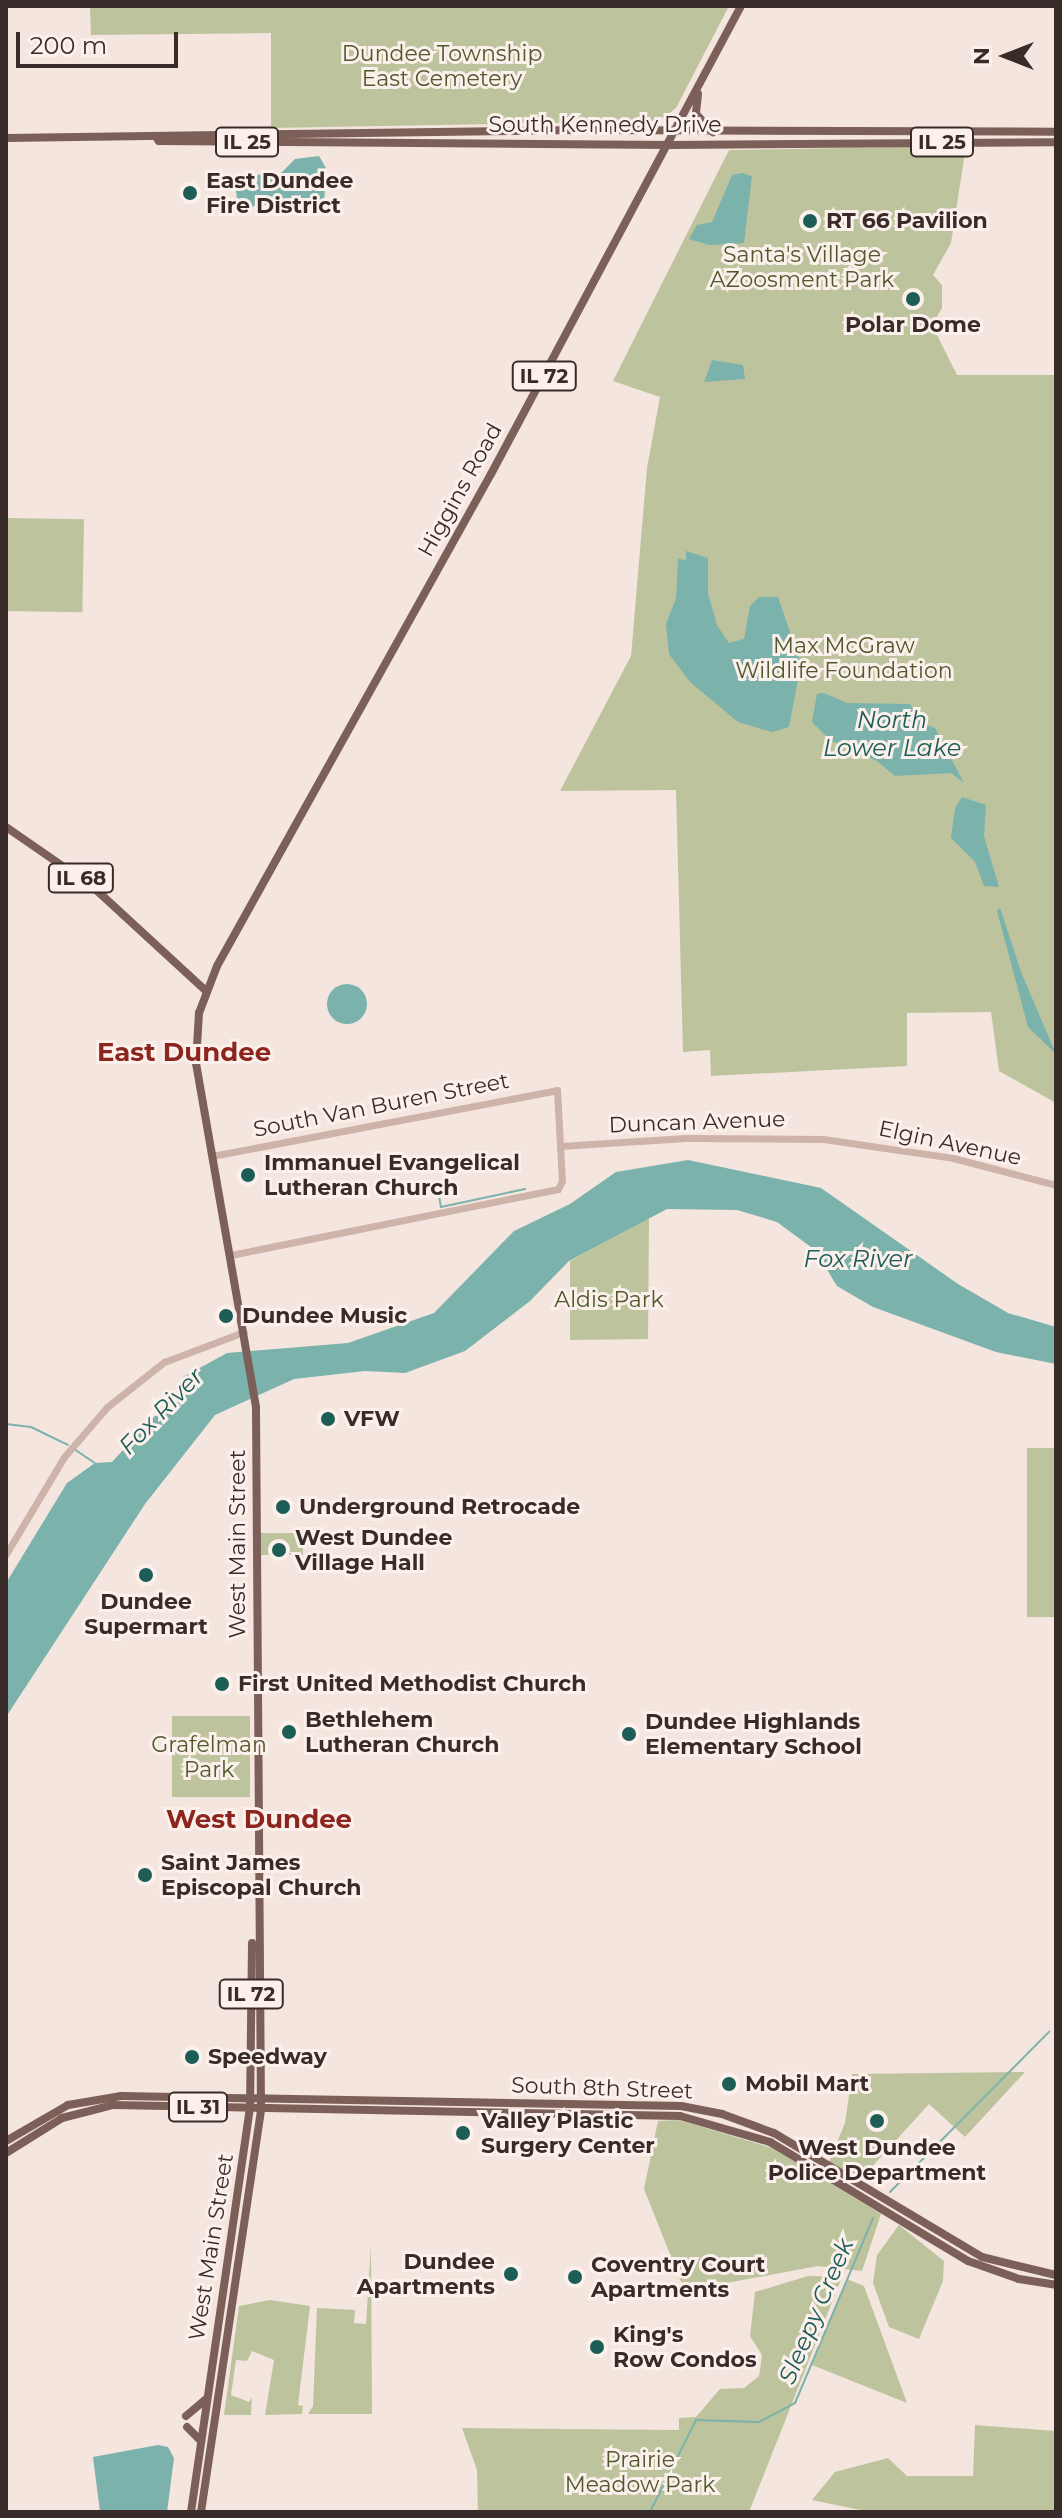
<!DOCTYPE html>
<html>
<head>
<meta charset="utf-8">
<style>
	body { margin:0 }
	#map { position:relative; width:1062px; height:2518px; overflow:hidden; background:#f4e5de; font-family:Montserrat,sans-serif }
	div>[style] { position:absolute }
	.green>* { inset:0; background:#bdc49d; transform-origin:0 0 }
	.water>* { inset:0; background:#7bb2ab }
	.round { border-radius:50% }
	.stream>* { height:2px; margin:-1px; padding:0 1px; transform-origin:1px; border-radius:1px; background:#7bb2ab }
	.tertiary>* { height:7px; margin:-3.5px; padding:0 3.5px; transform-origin:3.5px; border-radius:3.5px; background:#cdb3a9 }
	.primary>* { height:8px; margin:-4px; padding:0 4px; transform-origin:4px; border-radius:4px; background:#7c5f59 }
	.dots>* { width:22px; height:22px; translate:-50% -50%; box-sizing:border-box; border:4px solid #fbf0eb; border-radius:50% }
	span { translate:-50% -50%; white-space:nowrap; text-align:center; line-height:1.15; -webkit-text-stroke:6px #fbf0eb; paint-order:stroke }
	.shield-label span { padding:2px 6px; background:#fbf0eb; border:2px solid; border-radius:6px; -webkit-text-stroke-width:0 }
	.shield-label { font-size:20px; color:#392b29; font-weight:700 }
	.park-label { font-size:22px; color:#50592c }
	.street-label { font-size:22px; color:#392b29 }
	.poi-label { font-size:22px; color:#392b29; font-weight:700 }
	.left { translate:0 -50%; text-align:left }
	.right { translate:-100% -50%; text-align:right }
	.water-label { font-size:24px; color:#1c5d56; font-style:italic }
	.quarter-label { font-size:26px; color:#8c251e; font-weight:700 }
	.frame { position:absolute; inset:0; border:8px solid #392b29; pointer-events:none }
	.north { position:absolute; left:966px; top:16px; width:80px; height:80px; -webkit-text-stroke:6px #fbf0eb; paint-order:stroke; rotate:270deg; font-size:22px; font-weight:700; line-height:32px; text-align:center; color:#392b29 }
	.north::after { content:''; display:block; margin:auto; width:28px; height:36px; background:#392b29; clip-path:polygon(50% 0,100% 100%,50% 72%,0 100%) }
	.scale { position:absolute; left:16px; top:32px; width:162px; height:36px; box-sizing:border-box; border:4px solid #392b29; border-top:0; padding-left:10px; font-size:24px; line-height:28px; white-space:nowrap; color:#392b29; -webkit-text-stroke:6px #fbf0eb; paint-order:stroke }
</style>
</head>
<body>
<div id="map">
	<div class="green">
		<i style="clip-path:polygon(90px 6px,729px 6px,676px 108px,660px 121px,271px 128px,271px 33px,91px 35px)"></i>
		<i style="clip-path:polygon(966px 146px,951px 243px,933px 275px,942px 285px,942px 308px,932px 325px,957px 375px,1056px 375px,1056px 1103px,999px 1071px,991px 1012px,907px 1013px,907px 1066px,711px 1076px,710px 1050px,683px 1052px,676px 790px,560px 791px,631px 656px,647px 468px,660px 397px,613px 381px,729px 150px)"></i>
		<i style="left:6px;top:518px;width:78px;height:93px;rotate:1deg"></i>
		<i style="clip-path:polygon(649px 1218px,648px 1339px,570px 1340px,570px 1261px)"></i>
		<i style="left:1027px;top:1448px;width:29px;height:169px"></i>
		<i style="left:257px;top:1533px;width:46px;height:22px"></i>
		<i style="left:172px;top:1716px;width:78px;height:81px"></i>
		<i style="clip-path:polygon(1025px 2072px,965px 2137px,929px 2104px,859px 2181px,829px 2162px,845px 2123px,852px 2074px)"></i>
		<i style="clip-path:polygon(679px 2120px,772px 2148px,881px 2214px,862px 2271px,818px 2266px,700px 2288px,681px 2282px,644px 2189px,658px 2121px)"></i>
		<i style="clip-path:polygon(899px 2225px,944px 2261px,943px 2281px,919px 2339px,889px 2327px,873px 2283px,877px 2255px)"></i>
		<i style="clip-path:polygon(371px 2245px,372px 2414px,308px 2414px,313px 2406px,317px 2308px,355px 2310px,354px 2323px,366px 2324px)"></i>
		<i style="clip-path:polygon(808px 2276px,842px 2277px,749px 2512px,478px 2512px,477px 2470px,462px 2428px,679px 2430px,679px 2418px,696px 2417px,720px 2389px,744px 2388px,759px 2376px,762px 2355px,750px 2336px,755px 2292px)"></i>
		<i style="clip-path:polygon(847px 2279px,864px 2286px,907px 2403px,812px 2365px)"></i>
		<i style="clip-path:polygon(270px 2300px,310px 2306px,298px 2405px,303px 2406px,302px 2414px,265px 2415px,274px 2360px,252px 2351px,247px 2361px,236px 2360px,231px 2395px,249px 2402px,252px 2397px,251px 2415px,224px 2415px,239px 2306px)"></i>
		<i style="clip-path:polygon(975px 2425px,1056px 2431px,1056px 2512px,870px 2512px,812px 2500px,835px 2472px,888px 2458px,907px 2476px,973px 2476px)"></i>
	</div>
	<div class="water">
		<i style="clip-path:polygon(319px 156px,326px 168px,324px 205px,258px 205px,238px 211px,236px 190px,244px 175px,280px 174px,295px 159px)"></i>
		<i style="clip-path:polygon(742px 173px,752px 176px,744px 243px,709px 245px,689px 239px,697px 225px,712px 222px,732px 175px)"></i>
		<i style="clip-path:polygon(712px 360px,743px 365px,745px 379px,704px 382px)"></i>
		<i style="clip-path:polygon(686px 551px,708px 558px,708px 593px,717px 625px,729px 643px,744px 639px,750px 606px,759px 597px,778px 597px,801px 664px,789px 727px,772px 732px,738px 722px,690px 682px,669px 654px,666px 624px,676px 598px,678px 559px,686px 560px)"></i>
		<i style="clip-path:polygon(824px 693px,847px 703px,910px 704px,921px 723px,935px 728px,964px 783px,951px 773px,895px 776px,877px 761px,830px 740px,812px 722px,817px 694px)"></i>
		<i style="clip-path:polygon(962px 797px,986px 805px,984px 836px,999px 887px,984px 886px,975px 862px,951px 838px,955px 808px)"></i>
		<i style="clip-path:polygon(1000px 908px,1021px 972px,1056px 1054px,1028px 1027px,997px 911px)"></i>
		<i class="round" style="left:327px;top:984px;width:40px;height:40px"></i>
		<i style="clip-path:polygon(688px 1160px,821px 1188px,958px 1284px,1008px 1313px,1056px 1327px,1056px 1364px,996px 1352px,873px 1307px,837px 1286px,815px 1250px,777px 1222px,737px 1210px,667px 1209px,569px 1261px,530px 1301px,465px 1351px,405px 1373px,365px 1371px,294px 1379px,215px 1415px,145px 1504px,6px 1717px,6px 1583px,67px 1483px,95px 1463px,112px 1462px,178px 1391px,183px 1377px,227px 1353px,348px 1343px,434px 1313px,514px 1231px,570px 1204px,616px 1172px)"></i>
		<i style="clip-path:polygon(158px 2445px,168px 2447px,174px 2458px,167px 2512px,100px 2512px,93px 2457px)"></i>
	</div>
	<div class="stream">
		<i style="left:439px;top:1196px;width:11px;rotate:80deg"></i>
		<i style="left:441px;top:1207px;width:86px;rotate:-12.1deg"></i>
		<i style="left:6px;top:1424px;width:25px;rotate:7deg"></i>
		<i style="left:31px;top:1427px;width:41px;rotate:25.9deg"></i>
		<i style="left:74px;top:1449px;width:25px;rotate:34deg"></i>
		<i style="left:890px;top:2192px;width:226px;rotate:-45.2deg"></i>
		<i style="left:650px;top:2512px;width:103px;rotate:-63.4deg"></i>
		<i style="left:696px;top:2420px;width:63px;rotate:1.8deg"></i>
		<i style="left:759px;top:2422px;width:41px;rotate:-27.8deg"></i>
		<i style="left:795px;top:2403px;width:201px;rotate:-67.1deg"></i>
	</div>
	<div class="tertiary">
		<i style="left:560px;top:1146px;width:126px;rotate:-3.6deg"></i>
		<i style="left:686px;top:1138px;width:137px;rotate:0.4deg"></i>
		<i style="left:823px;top:1139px;width:131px;rotate:8.3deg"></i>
		<i style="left:953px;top:1158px;width:106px;rotate:14.7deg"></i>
		<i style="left:212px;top:1156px;width:351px;rotate:-10.8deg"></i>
		<i style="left:557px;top:1090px;width:91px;rotate:86.9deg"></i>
		<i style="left:562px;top:1181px;width:9px;rotate:117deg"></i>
		<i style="left:558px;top:1189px;width:335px;rotate:168.6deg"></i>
		<i style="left:6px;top:1554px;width:113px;rotate:-59.1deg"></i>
		<i style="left:64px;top:1457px;width:66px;rotate:-49.3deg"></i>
		<i style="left:107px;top:1407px;width:73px;rotate:-38.3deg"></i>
		<i style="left:164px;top:1362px;width:85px;rotate:-20.6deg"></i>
	</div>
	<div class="primary">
		<i style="left:698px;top:94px;width:20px;rotate:96deg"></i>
		<i style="left:696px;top:114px;width:25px;rotate:47deg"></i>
		<i style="left:156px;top:137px;width:5px;rotate:53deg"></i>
		<i style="left:159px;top:141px;width:511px;rotate:0.45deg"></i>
		<i style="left:670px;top:145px;width:386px;rotate:-0.4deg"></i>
		<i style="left:6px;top:138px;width:573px;rotate:-0.8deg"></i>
		<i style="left:579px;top:130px;width:477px;rotate:0.2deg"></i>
		<i style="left:6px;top:827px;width:106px;rotate:34.6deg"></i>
		<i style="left:93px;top:887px;width:152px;rotate:42.6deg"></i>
		<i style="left:6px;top:2141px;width:72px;rotate:-30.1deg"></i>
		<i style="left:68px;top:2105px;width:54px;rotate:-9.6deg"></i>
		<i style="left:121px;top:2096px;width:560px;rotate:1.02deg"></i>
		<i style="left:681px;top:2106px;width:42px;rotate:11deg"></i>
		<i style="left:722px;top:2114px;width:55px;rotate:20.1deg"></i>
		<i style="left:774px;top:2133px;width:242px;rotate:30.8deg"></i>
		<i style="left:982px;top:2257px;width:76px;rotate:13.7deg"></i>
		<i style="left:6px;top:2153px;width:66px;rotate:-32deg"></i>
		<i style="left:62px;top:2118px;width:53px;rotate:-14.3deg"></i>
		<i style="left:113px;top:2105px;width:567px;rotate:1.11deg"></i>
		<i style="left:680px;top:2116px;width:94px;rotate:16.1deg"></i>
		<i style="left:770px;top:2142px;width:231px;rotate:31deg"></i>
		<i style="left:968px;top:2261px;width:54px;rotate:19.4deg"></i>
		<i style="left:1019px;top:2279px;width:37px;rotate:9deg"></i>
		<i style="left:186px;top:2416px;width:25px;rotate:-40deg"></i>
		<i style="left:187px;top:2427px;width:20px;rotate:45deg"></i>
		<i style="left:191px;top:2512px;width:407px;rotate:-81.7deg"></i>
		<i style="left:250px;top:2109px;width:166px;rotate:-89.3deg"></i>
		<i style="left:201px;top:2512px;width:407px;rotate:-81.5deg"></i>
		<i style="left:261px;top:2109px;width:702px;rotate:-90.41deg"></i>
		<i style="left:256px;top:1407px;width:349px;rotate:-99.9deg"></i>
		<i style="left:196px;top:1063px;width:50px;rotate:-86.6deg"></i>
		<i style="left:199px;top:1013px;width:50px;rotate:-69deg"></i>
		<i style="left:217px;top:966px;width:563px;rotate:-60.89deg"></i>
		<i style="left:491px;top:474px;width:531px;rotate:-61.89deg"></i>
	</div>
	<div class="dots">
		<i style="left:190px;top:193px;background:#1c5d56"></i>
		<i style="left:810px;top:221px;background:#1c5d56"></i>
		<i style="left:913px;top:299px;background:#1c5d56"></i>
		<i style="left:248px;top:1175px;background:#1c5d56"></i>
		<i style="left:226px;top:1316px;background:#1c5d56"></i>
		<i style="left:328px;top:1419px;background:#1c5d56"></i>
		<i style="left:283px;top:1507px;background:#1c5d56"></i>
		<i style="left:279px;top:1550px;background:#1c5d56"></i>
		<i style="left:146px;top:1575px;background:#1c5d56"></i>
		<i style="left:222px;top:1684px;background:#1c5d56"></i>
		<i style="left:289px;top:1732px;background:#1c5d56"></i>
		<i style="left:629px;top:1734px;background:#1c5d56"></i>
		<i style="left:145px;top:1875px;background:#1c5d56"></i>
		<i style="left:192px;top:2057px;background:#1c5d56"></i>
		<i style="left:729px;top:2084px;background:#1c5d56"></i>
		<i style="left:877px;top:2121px;background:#1c5d56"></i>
		<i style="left:463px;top:2133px;background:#1c5d56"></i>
		<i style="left:511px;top:2274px;background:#1c5d56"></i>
		<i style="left:575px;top:2277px;background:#1c5d56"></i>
		<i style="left:597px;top:2347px;background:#1c5d56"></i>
	</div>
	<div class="shield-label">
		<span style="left:247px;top:142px">IL 25</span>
		<span style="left:942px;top:142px">IL 25</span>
		<span style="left:544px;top:376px">IL 72</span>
		<span style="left:81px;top:878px">IL 68</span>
		<span style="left:251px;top:1994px">IL 72</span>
		<span style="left:198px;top:2107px">IL 31</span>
	</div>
	<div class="park-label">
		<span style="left:442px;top:66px">Dundee Township<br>East Cemetery</span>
		<span style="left:802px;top:267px">Santa's Village<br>AZoosment Park</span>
		<span style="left:844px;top:658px">Max McGraw<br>Wildlife Foundation</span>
		<span style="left:609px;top:1300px">Aldis Park</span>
		<span style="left:209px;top:1757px">Grafelman<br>Park</span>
		<span style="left:640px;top:2472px">Prairie<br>Meadow Park</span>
	</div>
	<div class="street-label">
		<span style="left:605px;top:125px">South Kennedy Drive</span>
		<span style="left:460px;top:490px;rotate:-61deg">Higgins Road</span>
		<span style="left:381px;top:1105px;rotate:-11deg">South Van Buren Street</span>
		<span style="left:697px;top:1122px;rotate:-2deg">Duncan Avenue</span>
		<span style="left:950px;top:1143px;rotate:12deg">Elgin Avenue</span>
		<span style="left:238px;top:1544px;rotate:-90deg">West Main Street</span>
		<span style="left:602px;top:2088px;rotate:2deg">South 8th Street</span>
		<span style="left:211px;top:2247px;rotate:-81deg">West Main Street</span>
	</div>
	<div class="poi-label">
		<span class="left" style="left:206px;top:193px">East Dundee<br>Fire District</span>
		<span class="left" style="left:826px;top:221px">RT 66 Pavilion</span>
		<span style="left:913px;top:325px">Polar Dome</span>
		<span class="left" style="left:264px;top:1175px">Immanuel Evangelical<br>Lutheran Church</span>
		<span class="left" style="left:242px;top:1316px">Dundee Music</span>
		<span class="left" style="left:344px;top:1419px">VFW</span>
		<span class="left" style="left:299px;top:1507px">Underground Retrocade</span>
		<span class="left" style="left:295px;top:1550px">West Dundee<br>Village Hall</span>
		<span style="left:146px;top:1614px">Dundee<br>Supermart</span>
		<span class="left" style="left:238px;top:1684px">First United Methodist Church</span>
		<span class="left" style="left:305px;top:1732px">Bethlehem<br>Lutheran Church</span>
		<span class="left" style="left:645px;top:1734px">Dundee Highlands<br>Elementary School</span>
		<span class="left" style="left:161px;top:1875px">Saint James<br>Episcopal Church</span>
		<span class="left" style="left:208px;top:2057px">Speedway</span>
		<span class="left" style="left:745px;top:2084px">Mobil Mart</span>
		<span class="left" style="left:481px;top:2133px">Valley Plastic<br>Surgery Center</span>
		<span style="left:877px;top:2160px">West Dundee<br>Police Department</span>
		<span class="right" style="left:495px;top:2274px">Dundee<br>Apartments</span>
		<span class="left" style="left:591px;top:2277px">Coventry Court<br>Apartments</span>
		<span class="left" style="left:613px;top:2347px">King's<br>Row Condos</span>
	</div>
	<div class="water-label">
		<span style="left:892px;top:734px">North<br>Lower Lake</span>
		<span style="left:858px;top:1259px">Fox River</span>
		<span style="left:161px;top:1411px;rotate:-46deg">Fox River</span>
		<span style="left:816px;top:2311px;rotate:-67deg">Sleepy Creek</span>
	</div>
	<div class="quarter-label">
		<span style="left:184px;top:1053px">East Dundee</span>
		<span style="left:259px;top:1820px">West Dundee</span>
	</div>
	<div class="frame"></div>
	<div class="north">N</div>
	<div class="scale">200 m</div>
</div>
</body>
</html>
